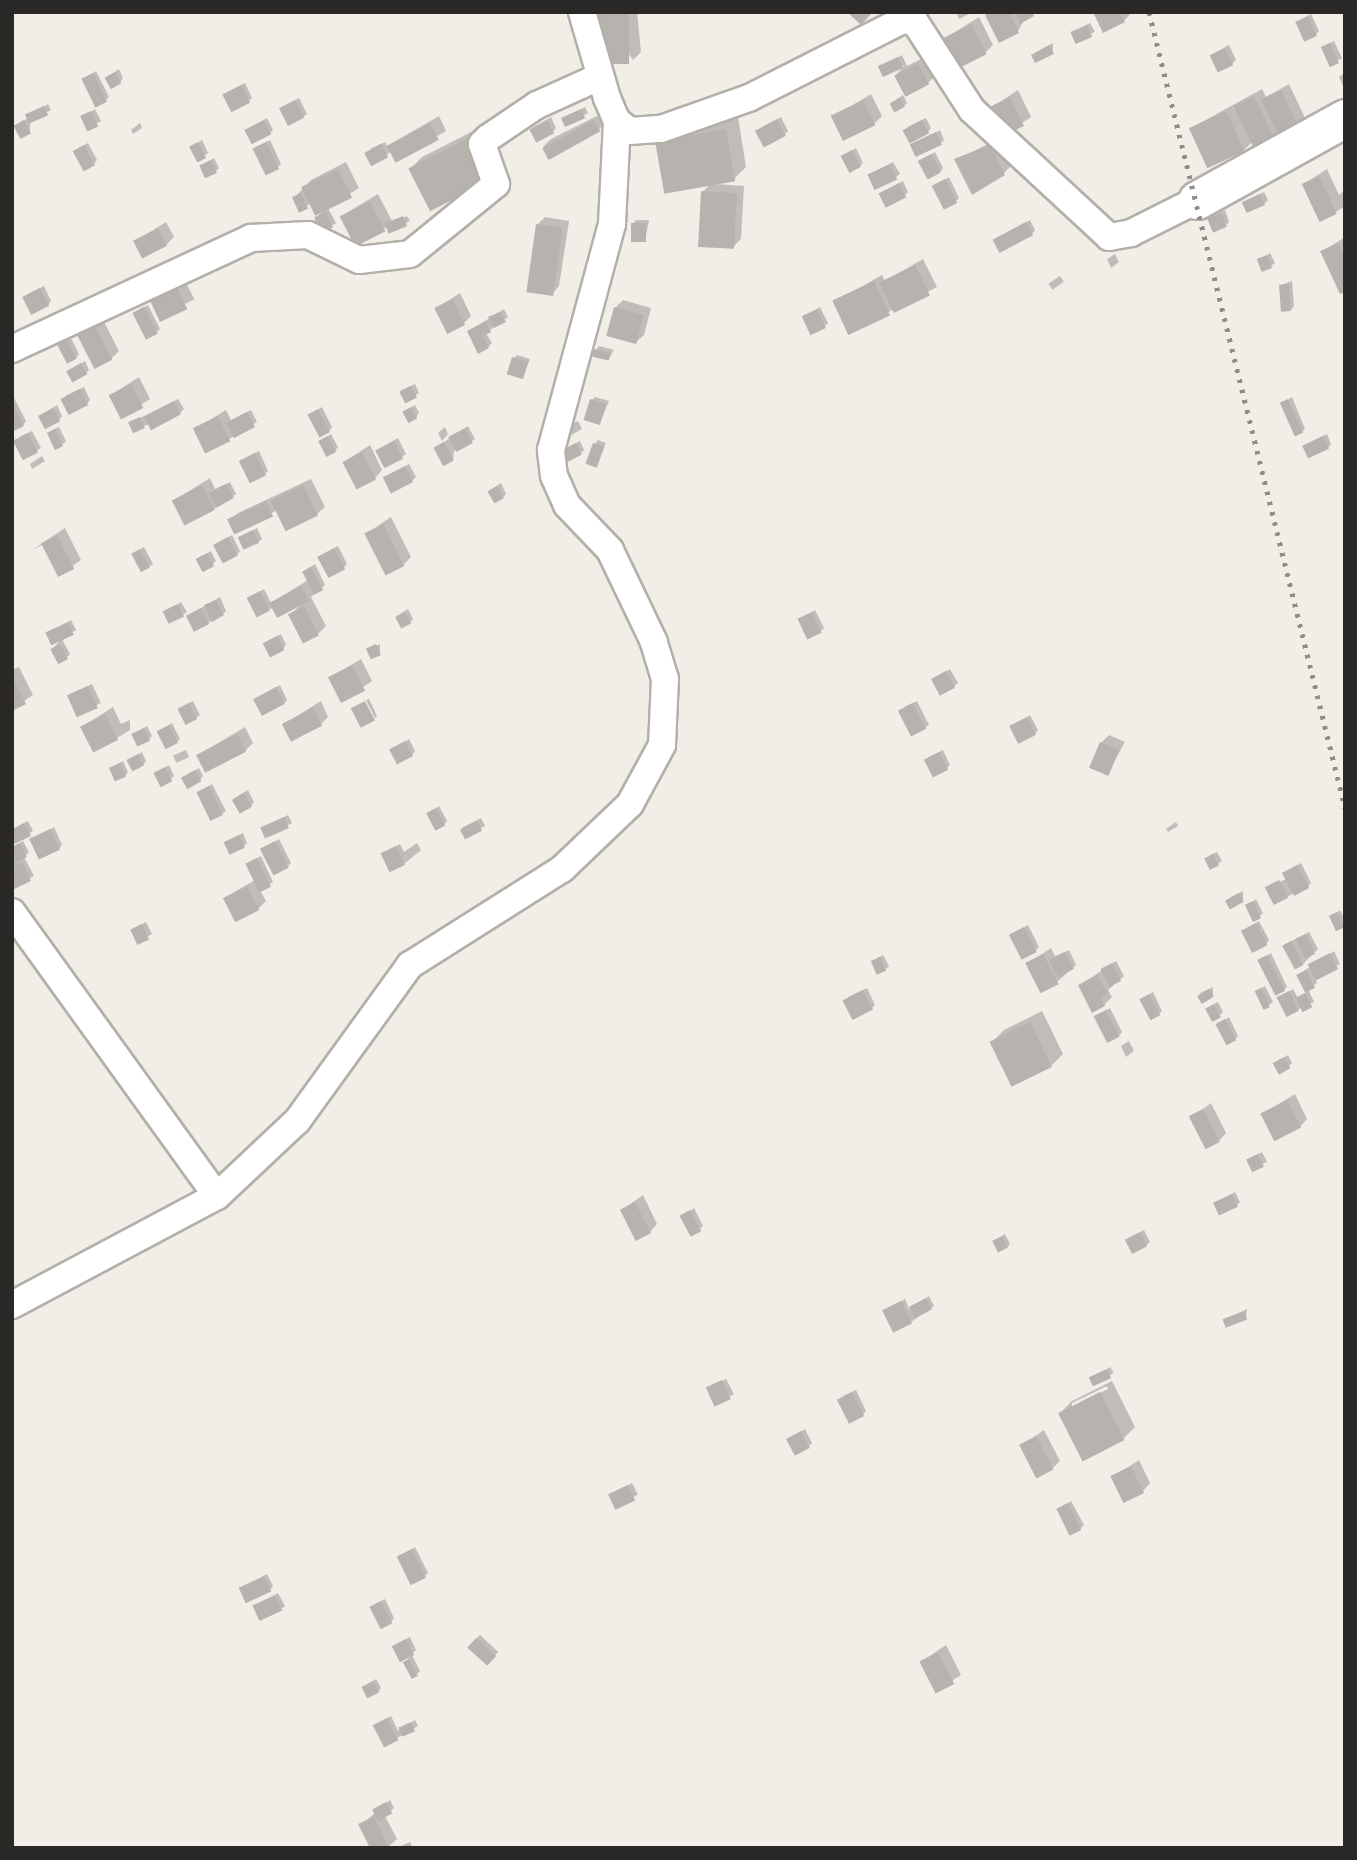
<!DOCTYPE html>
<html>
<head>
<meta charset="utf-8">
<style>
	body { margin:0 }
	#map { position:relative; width:1357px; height:1860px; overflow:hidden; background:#f1ede7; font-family:"PT Sans Narrow",sans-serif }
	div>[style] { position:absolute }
	.shadow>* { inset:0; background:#0003; transform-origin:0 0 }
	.building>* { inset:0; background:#b8b2ae; transform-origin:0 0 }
	.roads { filter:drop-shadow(2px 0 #b3afa9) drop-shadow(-2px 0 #b3afa9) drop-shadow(0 2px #b3afa9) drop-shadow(0 -2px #b3afa9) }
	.street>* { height:26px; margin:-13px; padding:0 13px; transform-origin:13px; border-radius:13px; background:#fff }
	.secondary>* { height:37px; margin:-18.5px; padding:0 18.5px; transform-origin:18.5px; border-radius:18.5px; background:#fff }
	.rail>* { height:5px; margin-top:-2.5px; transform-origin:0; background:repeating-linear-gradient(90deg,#908d89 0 3.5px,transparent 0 10.5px) }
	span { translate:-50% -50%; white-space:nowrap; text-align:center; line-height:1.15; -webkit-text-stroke:7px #fff; paint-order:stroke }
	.frame { position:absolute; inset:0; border:14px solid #2a2826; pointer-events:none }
</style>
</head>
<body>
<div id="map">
	<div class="shadow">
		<i style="clip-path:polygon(600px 12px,637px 12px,641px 52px,633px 60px)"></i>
		<i style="clip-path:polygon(956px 12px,973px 12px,959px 19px)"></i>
		<i style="clip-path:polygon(990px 12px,1035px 12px,1024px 20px,1018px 31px)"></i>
		<i style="clip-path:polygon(1095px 12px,1131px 12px,1131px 13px,1124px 21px)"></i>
		<i style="clip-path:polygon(1311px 14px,1319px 31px,1316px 34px,1297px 22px)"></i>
		<i style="clip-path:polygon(979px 17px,993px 45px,985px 53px,944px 39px)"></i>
		<i style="left:1090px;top:23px;width:10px;height:20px;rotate:61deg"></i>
		<i style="left:1334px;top:41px;width:19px;height:13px;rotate:65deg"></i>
		<i style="clip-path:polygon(1053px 43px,1053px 53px,1033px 55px,1037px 52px)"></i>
		<i style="clip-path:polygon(1229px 45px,1236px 60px,1232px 64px,1211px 55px)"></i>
		<i style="clip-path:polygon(902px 55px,907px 66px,927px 56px,936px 75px,928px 83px,896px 75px,905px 65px,885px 76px,880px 67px)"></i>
		<i style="clip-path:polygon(119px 69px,123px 78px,120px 82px,106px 78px)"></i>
		<i style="clip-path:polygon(96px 71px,109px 97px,106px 100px,84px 79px)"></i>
		<i style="clip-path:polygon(1345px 72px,1345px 90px,1339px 77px)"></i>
		<i style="clip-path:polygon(245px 83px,252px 98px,249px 101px,224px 94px)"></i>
		<i style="clip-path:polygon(1289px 84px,1306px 120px,1280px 136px,1252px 142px,1244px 150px,1191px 128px,1262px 89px,1266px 97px)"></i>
		<i style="clip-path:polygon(1018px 90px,1031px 117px,1007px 133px,994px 106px)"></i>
		<i style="clip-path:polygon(871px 94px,882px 116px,874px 124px,833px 117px)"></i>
		<i style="clip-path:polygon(903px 95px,907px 103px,904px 106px,891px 103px)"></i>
		<i style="clip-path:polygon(299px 98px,307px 114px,303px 117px,281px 108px)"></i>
		<i style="clip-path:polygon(48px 104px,51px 110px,30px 122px,30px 132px,16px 126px)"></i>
		<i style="clip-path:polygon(585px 107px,588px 113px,566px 126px,563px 119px)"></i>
		<i style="clip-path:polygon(95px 109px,101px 121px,89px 128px,83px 117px)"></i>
		<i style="clip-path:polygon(603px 113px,607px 122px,599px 129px,547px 155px,543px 147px,551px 139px)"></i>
		<i style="clip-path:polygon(439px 116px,446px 131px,395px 160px,391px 151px,387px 155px,370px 149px,385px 142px,387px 146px)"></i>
		<i style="clip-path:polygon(551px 117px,556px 128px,553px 132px,531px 129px)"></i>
		<i style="clip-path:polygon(738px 117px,746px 167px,734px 179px,715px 184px,744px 186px,741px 239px,733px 247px,703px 192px,711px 183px,669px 129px)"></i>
		<i style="clip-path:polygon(781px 117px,788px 131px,785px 134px,757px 130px)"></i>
		<i style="clip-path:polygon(267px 118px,273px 130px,270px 133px,247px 130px)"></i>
		<i style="clip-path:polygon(926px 118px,931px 128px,928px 132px,907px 127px)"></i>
		<i style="clip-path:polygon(140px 123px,142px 128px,133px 134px,131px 130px)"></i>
		<i style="clip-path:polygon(481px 127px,430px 209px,410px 169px,422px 157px)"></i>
		<i style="clip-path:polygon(940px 130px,944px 140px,941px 143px,912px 146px)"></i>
		<i style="clip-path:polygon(998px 139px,1012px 165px,1004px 173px,956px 160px)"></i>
		<i style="clip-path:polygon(202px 140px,208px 153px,204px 156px,191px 147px)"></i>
		<i style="clip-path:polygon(270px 140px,281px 164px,278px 167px,259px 146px)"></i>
		<i style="clip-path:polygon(88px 143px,97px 160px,94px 164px,74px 151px)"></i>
		<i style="clip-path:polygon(856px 148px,863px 163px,860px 166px,842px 156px)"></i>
		<i style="clip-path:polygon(935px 152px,943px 168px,940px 172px,919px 161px)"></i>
		<i style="clip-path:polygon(214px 158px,219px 168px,216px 171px,201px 166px)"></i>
		<i style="clip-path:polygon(346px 162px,359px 188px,328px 208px,336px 223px,323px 231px,316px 218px,323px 211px,311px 203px,307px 206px,297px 195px,311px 180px)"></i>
		<i style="clip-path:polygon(893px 162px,900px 174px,896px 177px,870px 175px)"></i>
		<i style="clip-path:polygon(1327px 169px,1339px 195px,1345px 190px,1345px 206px,1336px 212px,1304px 184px)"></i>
		<i style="clip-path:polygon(949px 177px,959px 198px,956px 201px,934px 186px)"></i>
		<i style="clip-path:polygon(903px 181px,908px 192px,905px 195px,881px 194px)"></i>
		<i style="clip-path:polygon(1264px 192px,1268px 200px,1264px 204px,1244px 202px)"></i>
		<i style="clip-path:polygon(378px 194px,393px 223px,407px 216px,410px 221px,390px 232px,387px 226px,384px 229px,341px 216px)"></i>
		<i style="clip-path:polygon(1225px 210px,1229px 222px,1226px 225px,1209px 218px)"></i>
		<i style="clip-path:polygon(545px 217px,569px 221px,559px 286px,552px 294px,537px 225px)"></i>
		<i style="clip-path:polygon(636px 220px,649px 220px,645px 241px,633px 224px)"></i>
		<i style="clip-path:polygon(1030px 220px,1035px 230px,1032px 234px,995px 239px)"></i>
		<i style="clip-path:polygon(166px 222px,174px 237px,166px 245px,136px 241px)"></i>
		<i style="clip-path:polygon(1345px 237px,1345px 290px,1322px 252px)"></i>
		<i style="clip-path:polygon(1270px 253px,1275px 263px,1271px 266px,1259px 260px)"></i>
		<i style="clip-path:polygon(1115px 254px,1119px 262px,1111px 268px,1107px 259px)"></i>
		<i style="clip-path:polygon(923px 259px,937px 287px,850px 332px,835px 302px,882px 275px,885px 281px)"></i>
		<i style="left:1060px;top:276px;width:7px;height:14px;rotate:56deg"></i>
		<i style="left:183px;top:277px;width:25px;height:39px;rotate:63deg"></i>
		<i style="clip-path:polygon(1292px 281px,1294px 306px,1291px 310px,1281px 285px)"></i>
		<i style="clip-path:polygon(44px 286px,51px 301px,48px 305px,28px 294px)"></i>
		<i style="clip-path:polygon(460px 293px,471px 316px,464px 323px,436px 309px)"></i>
		<i style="clip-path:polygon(623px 300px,651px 308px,644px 335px,636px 342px,615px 308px)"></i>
		<i style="clip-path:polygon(148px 305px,160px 329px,157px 332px,138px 310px)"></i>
		<i style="clip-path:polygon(820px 307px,828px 323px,825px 326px,804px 317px)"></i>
		<i style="clip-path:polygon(504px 309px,508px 317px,486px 333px,492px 343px,488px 347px,469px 331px)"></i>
		<i style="clip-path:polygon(103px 320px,119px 351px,111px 359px,79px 335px)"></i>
		<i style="clip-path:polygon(71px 338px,79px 354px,76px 358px,59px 345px)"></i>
		<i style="clip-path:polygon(599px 346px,614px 350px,608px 360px,596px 350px)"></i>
		<i style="clip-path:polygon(517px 355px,530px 359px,523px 377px,514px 358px)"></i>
		<i style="clip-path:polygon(85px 361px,89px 370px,86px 373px,68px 371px)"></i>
		<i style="clip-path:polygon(139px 377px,150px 399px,122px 417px,111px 395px)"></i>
		<i style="left:415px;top:384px;width:10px;height:16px;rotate:66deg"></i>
		<i style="clip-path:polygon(84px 387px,90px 400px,87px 404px,65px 396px)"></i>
		<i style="clip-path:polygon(595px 397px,609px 401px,600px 423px,592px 400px)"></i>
		<i style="clip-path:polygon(1292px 397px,1305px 429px,1302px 432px,1282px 404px)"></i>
		<i style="clip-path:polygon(14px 398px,26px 421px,23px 425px,12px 423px)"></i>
		<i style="clip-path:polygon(178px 399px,184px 409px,180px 413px,144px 426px,130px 423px)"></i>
		<i style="clip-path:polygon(57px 405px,62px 416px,59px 420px,40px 416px)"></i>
		<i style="clip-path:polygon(415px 405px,419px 413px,416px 417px,404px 412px)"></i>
		<i style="clip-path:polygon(322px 407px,332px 427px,329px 431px,309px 415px)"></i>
		<i style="clip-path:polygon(226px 410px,231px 420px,251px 410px,257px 422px,229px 439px,195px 429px)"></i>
		<i style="clip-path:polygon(578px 421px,582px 429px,566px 438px,566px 427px)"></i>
		<i style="clip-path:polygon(468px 426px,475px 439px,454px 451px,453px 460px,435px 448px)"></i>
		<i style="clip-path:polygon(59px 427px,66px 441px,62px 445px,52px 430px)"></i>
		<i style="clip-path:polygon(445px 427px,448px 434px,442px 441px,438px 433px)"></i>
		<i style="clip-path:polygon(32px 431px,41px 448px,24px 458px,19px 437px)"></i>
		<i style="clip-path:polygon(331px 434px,338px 447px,335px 451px,320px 441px)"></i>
		<i style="clip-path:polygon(1327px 434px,1331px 444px,1328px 448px,1305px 445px)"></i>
		<i style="clip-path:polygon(398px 438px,406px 454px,402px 457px,377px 450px)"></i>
		<i style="clip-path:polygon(598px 440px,606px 443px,596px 466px,595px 444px)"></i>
		<i style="clip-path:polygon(580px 441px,584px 450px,581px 453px,564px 449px)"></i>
		<i style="clip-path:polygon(370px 445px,382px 470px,375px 478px,344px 462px)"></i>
		<i style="clip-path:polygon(259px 451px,268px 471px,265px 474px,245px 458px)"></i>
		<i style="clip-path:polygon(42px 456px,45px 461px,32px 469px,30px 464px)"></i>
		<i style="clip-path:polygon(409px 464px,416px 477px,412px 481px,385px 478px)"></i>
		<i style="clip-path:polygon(210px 478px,215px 489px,230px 482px,236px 494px,214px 509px,173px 501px)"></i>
		<i style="clip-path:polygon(311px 479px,325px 507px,317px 514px,277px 510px,236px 533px,230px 521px,238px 513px)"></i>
		<i style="clip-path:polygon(501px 483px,506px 494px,503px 497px,489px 491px)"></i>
		<i style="clip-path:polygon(391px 517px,411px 557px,403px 565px,366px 534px)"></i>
		<i style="clip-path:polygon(65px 528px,81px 560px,59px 575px,44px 544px,32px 550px)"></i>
		<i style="clip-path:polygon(257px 528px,262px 539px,258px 542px,240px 538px)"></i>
		<i style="clip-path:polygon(232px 535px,240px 551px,237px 555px,216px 544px)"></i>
		<i style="clip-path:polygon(338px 546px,347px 564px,344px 567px,319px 557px)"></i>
		<i style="clip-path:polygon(144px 547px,153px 564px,149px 567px,133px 554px)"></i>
		<i style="clip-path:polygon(211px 551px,216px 561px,213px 564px,197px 559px)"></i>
		<i style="clip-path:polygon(315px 564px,325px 585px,311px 597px,326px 626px,318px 634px,291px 614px,301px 604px,269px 609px,249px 598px,264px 589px,271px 603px,308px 580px,304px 571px)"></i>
		<i style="clip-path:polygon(220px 597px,226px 611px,223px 614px,208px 623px,189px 615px)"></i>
		<i style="clip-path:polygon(181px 602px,187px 612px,183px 615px,165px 612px)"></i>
		<i style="clip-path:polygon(408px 609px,413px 619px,410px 623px,397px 616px)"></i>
		<i style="clip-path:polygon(815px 610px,824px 628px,821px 631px,800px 619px)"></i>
		<i style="clip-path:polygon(71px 620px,76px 630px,62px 639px,70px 654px,67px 657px,52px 649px,61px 640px,48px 634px)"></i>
		<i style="clip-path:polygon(281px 634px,286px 645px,283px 649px,265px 643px)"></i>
		<i style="clip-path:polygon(380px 644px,380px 654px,370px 649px)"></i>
		<i style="clip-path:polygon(361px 659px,372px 681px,342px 701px,330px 678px)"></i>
		<i style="clip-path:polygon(19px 667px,33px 695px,12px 709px,12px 670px)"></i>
		<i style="clip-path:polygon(950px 669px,958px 683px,954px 687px,934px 678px)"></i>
		<i style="left:92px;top:684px;width:21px;height:26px;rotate:65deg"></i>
		<i style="clip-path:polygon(280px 685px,287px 700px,284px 703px,255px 699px)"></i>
		<i style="clip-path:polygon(369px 699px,377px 716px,375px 718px,366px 700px)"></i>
		<i style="clip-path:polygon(193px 701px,200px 715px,196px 718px,183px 706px)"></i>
		<i style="clip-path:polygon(321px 701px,328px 717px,321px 724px,284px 724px)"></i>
		<i style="clip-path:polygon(917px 701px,929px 725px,925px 728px,904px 707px)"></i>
		<i style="clip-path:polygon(113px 707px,121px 724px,130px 720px,130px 730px,117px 738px,82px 727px)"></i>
		<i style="clip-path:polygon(1030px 715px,1038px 730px,1035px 734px,1011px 727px)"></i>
		<i style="clip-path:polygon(172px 723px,180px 739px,177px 742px,158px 732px)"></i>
		<i style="clip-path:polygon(147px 726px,152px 736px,149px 739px,133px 735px)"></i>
		<i style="clip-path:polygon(245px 727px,253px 743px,245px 751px,198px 755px)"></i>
		<i style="clip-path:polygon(1109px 735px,1125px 742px,1107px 774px,1101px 743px)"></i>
		<i style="clip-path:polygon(409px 739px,415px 751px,412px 755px,391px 750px)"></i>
		<i style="left:186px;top:750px;width:8px;height:14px;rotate:67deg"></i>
		<i style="clip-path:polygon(943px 750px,950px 765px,947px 768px,929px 757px)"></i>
		<i style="clip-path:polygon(142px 752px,146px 761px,143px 765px,129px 760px)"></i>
		<i style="clip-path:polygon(123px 761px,128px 772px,125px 776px,111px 768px)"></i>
		<i style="clip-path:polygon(169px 765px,174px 776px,171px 779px,155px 773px)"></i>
		<i style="clip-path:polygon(199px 768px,203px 776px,200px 780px,183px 778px)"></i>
		<i style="clip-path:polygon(212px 784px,226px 811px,222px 814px,198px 793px)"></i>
		<i style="clip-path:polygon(248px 790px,254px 802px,251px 806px,233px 799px)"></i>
		<i style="clip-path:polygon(439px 806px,447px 821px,444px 825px,428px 814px)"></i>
		<i style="left:288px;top:815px;width:9px;height:29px;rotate:63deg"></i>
		<i style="left:481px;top:818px;width:9px;height:22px;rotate:63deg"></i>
		<i style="clip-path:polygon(28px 821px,33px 831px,12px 843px,12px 829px)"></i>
		<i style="clip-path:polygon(1176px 822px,1178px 826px,1168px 832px,1166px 829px)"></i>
		<i style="clip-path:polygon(54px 827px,62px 845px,59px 849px,32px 840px)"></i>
		<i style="clip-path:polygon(243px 833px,247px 843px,244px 846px,226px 842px)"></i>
		<i style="clip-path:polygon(279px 839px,291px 863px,288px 866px,262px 850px)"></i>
		<i style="clip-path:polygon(23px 841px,29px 852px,24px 857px,34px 876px,12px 888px,12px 847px)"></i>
		<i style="clip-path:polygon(417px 843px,421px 850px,404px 864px,383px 854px,400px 844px,404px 852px)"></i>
		<i style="clip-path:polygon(1217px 852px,1222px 861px,1218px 864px,1210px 855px)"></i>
		<i style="clip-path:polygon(261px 856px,273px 882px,260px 890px,266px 901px,258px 909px,224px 898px,255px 880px,251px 861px)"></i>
		<i style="clip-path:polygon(1301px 863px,1311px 883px,1308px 886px,1287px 897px,1269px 887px,1288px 878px,1284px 873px)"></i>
		<i style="clip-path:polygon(1243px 891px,1243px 900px,1228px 900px,1231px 897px)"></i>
		<i style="clip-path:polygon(1256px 899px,1263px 913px,1260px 916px,1247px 906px)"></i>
		<i style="clip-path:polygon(1340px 910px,1345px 919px,1343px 925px,1331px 917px)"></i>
		<i style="clip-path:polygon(1259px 921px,1269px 940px,1266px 944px,1243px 931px)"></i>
		<i style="clip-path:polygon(146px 922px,152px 934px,139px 942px,133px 930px)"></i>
		<i style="clip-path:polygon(1028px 925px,1039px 947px,1036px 950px,1011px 935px)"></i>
		<i style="clip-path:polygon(1309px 932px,1318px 949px,1303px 964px,1284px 945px)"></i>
		<i style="clip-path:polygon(1051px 948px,1055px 956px,1069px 950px,1076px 965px,1057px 982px,1027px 964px)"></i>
		<i style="clip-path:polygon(1334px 951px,1340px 964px,1315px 978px,1317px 983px,1308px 989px,1314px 1002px,1288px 1014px,1283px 995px,1293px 989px,1298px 998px,1306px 992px,1298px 975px)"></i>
		<i style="clip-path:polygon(1271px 953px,1287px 987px,1284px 990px,1259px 961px)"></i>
		<i style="clip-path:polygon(883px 955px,889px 966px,885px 970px,877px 958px)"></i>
		<i style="clip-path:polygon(1116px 961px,1124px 976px,1108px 990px,1112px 997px,1104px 1005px,1080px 985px)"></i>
		<i style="clip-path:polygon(1265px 986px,1273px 1002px,1265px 1008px,1257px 991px)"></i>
		<i style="clip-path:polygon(1213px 987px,1213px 996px,1198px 995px,1202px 992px)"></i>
		<i style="clip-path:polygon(867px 988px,875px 1005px,872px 1008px,848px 997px)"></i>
		<i style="clip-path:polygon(1153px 992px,1162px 1011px,1159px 1014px,1142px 999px)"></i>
		<i style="clip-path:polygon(1218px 1002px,1223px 1012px,1220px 1015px,1207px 1008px)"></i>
		<i style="clip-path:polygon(1110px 1008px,1122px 1032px,1119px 1036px,1096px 1016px)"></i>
		<i style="clip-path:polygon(1042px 1011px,1063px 1054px,1051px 1066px,992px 1042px,1004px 1030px)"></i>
		<i style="clip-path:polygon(1229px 1017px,1238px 1036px,1235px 1039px,1217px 1024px)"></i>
		<i style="clip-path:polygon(1129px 1041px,1134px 1051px,1126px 1057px,1121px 1046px)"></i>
		<i style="clip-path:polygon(1288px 1055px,1292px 1063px,1288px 1067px,1275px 1063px)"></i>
		<i style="clip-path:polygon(1295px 1094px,1307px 1119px,1300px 1127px,1262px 1114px)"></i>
		<i style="clip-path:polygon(1211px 1103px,1226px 1133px,1219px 1141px,1192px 1117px)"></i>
		<i style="left:1262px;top:1152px;width:11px;height:16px;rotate:63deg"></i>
		<i style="clip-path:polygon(1235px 1192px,1240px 1202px,1237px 1205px,1216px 1204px)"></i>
		<i style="clip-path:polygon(643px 1195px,657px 1224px,650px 1232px,622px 1210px)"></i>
		<i style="clip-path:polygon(694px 1208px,703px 1226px,700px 1229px,682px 1216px)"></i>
		<i style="clip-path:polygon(1144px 1230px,1150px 1242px,1146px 1245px,1131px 1237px)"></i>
		<i style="clip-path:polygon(1005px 1234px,1010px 1244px,1007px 1247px,994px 1241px)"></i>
		<i style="clip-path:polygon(929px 1296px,934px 1306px,911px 1322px,885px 1311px,905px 1299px,909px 1309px)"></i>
		<i style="clip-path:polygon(1247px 1309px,1246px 1318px,1229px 1318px)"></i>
		<i style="left:1110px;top:1367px;width:7px;height:22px;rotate:56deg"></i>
		<i style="clip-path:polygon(726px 1379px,734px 1394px,716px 1405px,709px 1388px)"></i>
		<i style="clip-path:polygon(evenodd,1112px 1381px,1135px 1427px,1123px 1439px,1060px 1413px,1072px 1401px,1112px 1381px,1107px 1386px,1108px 1389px,1072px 1407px,1072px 1403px,1107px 1386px)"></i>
		<i style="clip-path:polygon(856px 1390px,866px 1411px,862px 1415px,843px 1396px)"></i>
		<i style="clip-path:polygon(805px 1429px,812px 1443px,809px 1446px,787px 1439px)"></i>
		<i style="clip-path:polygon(1044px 1430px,1060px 1461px,1052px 1469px,1021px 1446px)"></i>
		<i style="clip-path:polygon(1139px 1460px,1150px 1483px,1143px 1491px,1113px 1477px)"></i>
		<i style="left:632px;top:1483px;width:13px;height:25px;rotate:63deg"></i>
		<i style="clip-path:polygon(1071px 1501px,1084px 1525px,1080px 1529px,1058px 1509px)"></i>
		<i style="clip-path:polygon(415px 1547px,428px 1573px,425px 1576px,399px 1557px)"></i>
		<i style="clip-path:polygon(267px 1574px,273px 1586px,270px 1590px,241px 1589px)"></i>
		<i style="clip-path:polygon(278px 1593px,285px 1606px,281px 1609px,255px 1607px)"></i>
		<i style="clip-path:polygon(385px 1599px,394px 1618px,391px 1622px,375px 1604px)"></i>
		<i style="left:480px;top:1635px;width:25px;height:16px;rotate:43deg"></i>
		<i style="clip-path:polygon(410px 1637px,416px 1650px,413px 1653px,398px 1643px)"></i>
		<i style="clip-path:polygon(946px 1645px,961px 1675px,936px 1691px,921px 1662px)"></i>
		<i style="clip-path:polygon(412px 1655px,420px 1671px,417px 1674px,405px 1662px)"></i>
		<i style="clip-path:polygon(376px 1679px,381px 1688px,378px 1692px,363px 1687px)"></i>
		<i style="clip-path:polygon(391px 1716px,398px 1731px,415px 1720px,418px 1726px,397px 1738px,375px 1725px)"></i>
		<i style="clip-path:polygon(390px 1800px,394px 1808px,385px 1816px,397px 1839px,387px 1848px,361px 1825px)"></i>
		<i style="clip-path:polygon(410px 1842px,413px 1848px,398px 1848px,399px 1847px)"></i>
	</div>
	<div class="building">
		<i style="left:598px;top:12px;width:31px;height:52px"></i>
		<i style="clip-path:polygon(847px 12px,873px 12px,861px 25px)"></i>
		<i style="clip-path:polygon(990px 12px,1009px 12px,1019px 33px,999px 43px,985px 15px)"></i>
		<i style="clip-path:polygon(1015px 12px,1032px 12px,1034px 16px,1020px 24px)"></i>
		<i style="clip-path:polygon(1093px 12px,1120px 12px,1125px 22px,1103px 33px)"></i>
		<i style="left:1308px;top:16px;width:22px;height:14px;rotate:66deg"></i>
		<i style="left:971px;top:24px;width:34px;height:32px;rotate:63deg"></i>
		<i style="left:1087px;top:25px;width:13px;height:18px;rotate:67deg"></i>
		<i style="left:1330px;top:43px;width:22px;height:10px;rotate:66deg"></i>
		<i style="clip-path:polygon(1049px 45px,1054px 54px,1035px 63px,1031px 55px)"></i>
		<i style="left:1225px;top:48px;width:19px;height:17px;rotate:65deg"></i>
		<i style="left:898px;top:57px;width:12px;height:22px;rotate:66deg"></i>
		<i style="left:918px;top:63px;width:24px;height:27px;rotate:62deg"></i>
		<i style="left:115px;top:72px;width:13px;height:12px;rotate:61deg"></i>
		<i style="left:93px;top:73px;width:32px;height:13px;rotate:64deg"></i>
		<i style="left:241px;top:85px;width:20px;height:21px;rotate:63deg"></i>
		<i style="left:1281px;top:90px;width:43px;height:22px;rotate:65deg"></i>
		<i style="left:1254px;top:96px;width:51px;height:23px;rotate:64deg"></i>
		<i style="left:1010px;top:97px;width:32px;height:21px;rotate:64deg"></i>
		<i style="left:900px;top:98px;width:10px;height:12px;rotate:61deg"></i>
		<i style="left:295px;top:100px;width:20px;height:18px;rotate:63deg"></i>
		<i style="left:863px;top:100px;width:28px;height:36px;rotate:64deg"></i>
		<i style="left:44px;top:106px;width:10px;height:21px;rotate:66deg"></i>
		<i style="left:581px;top:109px;width:10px;height:22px;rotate:66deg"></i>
		<i style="left:91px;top:111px;width:17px;height:12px;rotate:65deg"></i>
		<i style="left:1226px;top:111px;width:44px;height:41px;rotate:65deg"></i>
		<i style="left:777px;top:119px;width:19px;height:25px;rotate:62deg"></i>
		<i style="left:24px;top:120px;width:15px;height:12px;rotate:62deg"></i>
		<i style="left:264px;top:120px;width:16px;height:22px;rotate:63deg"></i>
		<i style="left:547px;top:120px;width:15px;height:20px;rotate:62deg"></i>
		<i style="left:594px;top:120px;width:13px;height:59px;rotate:61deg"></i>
		<i style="left:922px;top:120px;width:15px;height:22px;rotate:62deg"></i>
		<i style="left:430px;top:123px;width:19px;height:49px;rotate:62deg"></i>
		<i style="left:726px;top:129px;width:53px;height:72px;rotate:80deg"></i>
		<i style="left:936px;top:132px;width:14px;height:29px;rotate:65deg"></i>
		<i style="left:468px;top:138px;width:48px;height:67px;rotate:63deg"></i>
		<i style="left:198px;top:142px;width:18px;height:10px;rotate:63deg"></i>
		<i style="left:266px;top:142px;width:30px;height:15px;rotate:64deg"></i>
		<i style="left:381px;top:144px;width:15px;height:19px;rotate:62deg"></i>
		<i style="left:84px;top:145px;width:23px;height:13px;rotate:61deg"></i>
		<i style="clip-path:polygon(990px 145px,1005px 175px,972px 195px,954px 159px)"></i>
		<i style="left:852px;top:150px;width:19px;height:13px;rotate:62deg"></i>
		<i style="left:931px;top:154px;width:21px;height:15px;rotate:62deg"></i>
		<i style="left:211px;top:160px;width:14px;height:13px;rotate:65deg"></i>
		<i style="left:890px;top:164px;width:17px;height:25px;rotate:65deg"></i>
		<i style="left:338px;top:169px;width:32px;height:41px;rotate:64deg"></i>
		<i style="left:1319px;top:176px;width:42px;height:19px;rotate:65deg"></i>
		<i style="left:945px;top:179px;width:27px;height:15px;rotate:63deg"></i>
		<i style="left:899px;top:183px;width:16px;height:23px;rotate:63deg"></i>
		<i style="left:701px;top:191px;width:36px;height:56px;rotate:3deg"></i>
		<i style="left:301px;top:193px;width:17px;height:10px;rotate:65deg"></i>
		<i style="left:1260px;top:194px;width:12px;height:20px;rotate:66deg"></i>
		<i style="left:370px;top:201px;width:34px;height:34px;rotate:63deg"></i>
		<i style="left:326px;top:212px;width:17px;height:13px;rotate:66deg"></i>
		<i style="left:1221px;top:213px;width:15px;height:15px;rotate:67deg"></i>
		<i style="left:403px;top:216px;width:11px;height:20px;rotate:68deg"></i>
		<i style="left:1026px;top:222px;width:15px;height:38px;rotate:62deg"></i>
		<i style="left:631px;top:223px;width:15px;height:19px"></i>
		<i style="left:536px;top:224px;width:27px;height:69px;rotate:8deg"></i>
		<i style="left:158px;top:228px;width:20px;height:28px;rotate:63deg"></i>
		<i style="clip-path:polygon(1338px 243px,1345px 258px,1345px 292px,1340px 294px,1320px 251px)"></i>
		<i style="left:1267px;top:255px;width:14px;height:11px;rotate:69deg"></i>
		<i style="left:915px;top:265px;width:34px;height:40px;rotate:64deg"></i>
		<i style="left:874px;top:281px;width:38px;height:46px;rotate:65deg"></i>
		<i style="left:175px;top:283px;width:29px;height:30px;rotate:65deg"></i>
		<i style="left:1289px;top:284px;width:27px;height:10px;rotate:86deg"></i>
		<i style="left:40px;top:288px;width:20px;height:20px;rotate:63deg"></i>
		<i style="left:452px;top:299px;width:29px;height:20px;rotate:63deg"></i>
		<i style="left:144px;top:307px;width:30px;height:13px;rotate:63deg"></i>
		<i style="left:614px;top:307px;width:31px;height:30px;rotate:15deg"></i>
		<i style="left:817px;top:309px;width:21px;height:17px;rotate:65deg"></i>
		<i style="clip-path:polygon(500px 312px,506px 322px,494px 328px,488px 317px)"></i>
		<i style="clip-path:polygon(486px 321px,491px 332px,483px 336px,489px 348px,478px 354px,467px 331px)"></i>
		<i style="left:95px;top:326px;width:38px;height:20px;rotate:63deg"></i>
		<i style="left:67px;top:340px;width:21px;height:11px;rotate:62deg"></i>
		<i style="left:594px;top:349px;width:17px;height:8px;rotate:13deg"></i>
		<i style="left:512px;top:357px;width:17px;height:18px;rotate:17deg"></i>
		<i style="left:81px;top:363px;width:13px;height:17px;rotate:61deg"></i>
		<i style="left:131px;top:384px;width:27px;height:25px;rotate:63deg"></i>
		<i style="left:411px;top:386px;width:13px;height:13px;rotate:63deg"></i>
		<i style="left:80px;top:389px;width:18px;height:22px;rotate:63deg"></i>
		<i style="left:590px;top:399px;width:17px;height:22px;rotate:17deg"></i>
		<i style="left:1288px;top:399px;width:37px;height:9px;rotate:66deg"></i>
		<i style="left:174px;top:401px;width:15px;height:34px;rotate:62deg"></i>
		<i style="clip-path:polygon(12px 403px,24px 426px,14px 431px,12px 427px)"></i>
		<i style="left:411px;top:407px;width:13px;height:10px;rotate:61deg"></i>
		<i style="left:53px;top:408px;width:15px;height:17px;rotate:62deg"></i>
		<i style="left:318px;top:409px;width:26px;height:12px;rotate:62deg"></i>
		<i style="left:247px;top:412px;width:17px;height:24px;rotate:62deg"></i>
		<i style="left:218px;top:416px;width:28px;height:28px;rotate:64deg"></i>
		<i style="left:140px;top:417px;width:12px;height:13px;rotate:66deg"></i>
		<i style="left:465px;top:428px;width:17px;height:19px;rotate:62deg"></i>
		<i style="left:55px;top:429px;width:19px;height:9px;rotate:65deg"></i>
		<i style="left:28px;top:433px;width:22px;height:17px;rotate:63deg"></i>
		<i style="left:328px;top:436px;width:18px;height:11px;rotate:63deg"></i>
		<i style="left:1323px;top:436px;width:14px;height:23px;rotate:65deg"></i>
		<i style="left:394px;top:441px;width:20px;height:21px;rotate:63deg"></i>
		<i style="left:444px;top:442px;width:21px;height:12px;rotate:62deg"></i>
		<i style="left:576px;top:443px;width:13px;height:19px;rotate:63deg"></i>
		<i style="left:593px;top:443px;width:12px;height:22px;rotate:20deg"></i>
		<i style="left:362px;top:452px;width:31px;height:22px;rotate:63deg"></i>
		<i style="left:255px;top:453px;width:25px;height:18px;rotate:64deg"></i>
		<i style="left:405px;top:466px;width:18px;height:25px;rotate:63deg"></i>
		<i style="left:226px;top:484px;width:16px;height:20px;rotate:60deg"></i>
		<i style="left:202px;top:485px;width:28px;height:34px;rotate:63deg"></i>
		<i style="left:303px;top:485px;width:34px;height:36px;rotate:64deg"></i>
		<i style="left:497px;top:486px;width:14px;height:11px;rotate:60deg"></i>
		<i style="left:266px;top:501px;width:17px;height:43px;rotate:65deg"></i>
		<i style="left:383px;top:524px;width:47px;height:21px;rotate:63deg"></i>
		<i style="left:253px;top:530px;width:14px;height:17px;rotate:65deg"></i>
		<i style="left:57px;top:535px;width:38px;height:18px;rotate:63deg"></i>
		<i style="left:228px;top:537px;width:21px;height:17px;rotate:62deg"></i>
		<i style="left:334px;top:548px;width:24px;height:19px;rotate:62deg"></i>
		<i style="left:140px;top:549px;width:21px;height:10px;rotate:62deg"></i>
		<i style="left:207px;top:553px;width:15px;height:13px;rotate:62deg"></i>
		<i style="left:311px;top:567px;width:26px;height:10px;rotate:62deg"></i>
		<i style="left:301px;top:586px;width:17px;height:36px;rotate:62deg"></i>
		<i style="left:260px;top:591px;width:22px;height:15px;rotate:63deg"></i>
		<i style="clip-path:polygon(216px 600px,224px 615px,212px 622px,204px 605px)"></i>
		<i style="left:178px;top:604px;width:14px;height:17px;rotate:65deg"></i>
		<i style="left:304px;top:606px;width:33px;height:18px;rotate:63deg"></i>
		<i style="left:201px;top:608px;width:18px;height:17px;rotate:63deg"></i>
		<i style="left:405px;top:612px;width:13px;height:11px;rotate:63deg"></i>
		<i style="left:812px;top:612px;width:23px;height:16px;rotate:65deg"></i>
		<i style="left:68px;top:622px;width:14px;height:25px;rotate:65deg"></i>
		<i style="left:277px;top:636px;width:16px;height:16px;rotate:63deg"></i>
		<i style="left:60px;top:644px;width:17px;height:11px;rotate:62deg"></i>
		<i style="left:376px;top:644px;width:12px;height:11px;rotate:66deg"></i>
		<i style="left:352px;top:665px;width:29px;height:27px;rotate:63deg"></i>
		<i style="left:946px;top:671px;width:19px;height:17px;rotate:62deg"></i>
		<i style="clip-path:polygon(12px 676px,26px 704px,12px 711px)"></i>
		<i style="left:88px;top:686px;width:24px;height:23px;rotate:66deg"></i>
		<i style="left:276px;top:687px;width:19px;height:26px;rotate:62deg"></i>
		<i style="left:365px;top:701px;width:22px;height:16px;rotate:63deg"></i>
		<i style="left:189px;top:703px;width:18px;height:13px;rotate:63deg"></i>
		<i style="left:913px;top:703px;width:29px;height:17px;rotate:63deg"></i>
		<i style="left:313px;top:708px;width:20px;height:35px;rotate:63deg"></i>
		<i style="left:105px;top:714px;width:29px;height:28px;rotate:63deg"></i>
		<i style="left:1027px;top:717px;width:20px;height:20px;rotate:63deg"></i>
		<i style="left:169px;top:725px;width:20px;height:14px;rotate:63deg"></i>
		<i style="left:144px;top:728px;width:14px;height:14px;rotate:65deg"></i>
		<i style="left:237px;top:734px;width:20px;height:46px;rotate:63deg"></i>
		<i style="left:405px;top:741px;width:17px;height:18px;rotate:62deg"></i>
		<i style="left:1100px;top:742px;width:21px;height:28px;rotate:23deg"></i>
		<i style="left:939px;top:752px;width:20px;height:17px;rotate:63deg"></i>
		<i style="left:138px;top:754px;width:13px;height:13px;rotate:63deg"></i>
		<i style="left:120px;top:763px;width:15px;height:12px;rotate:67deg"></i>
		<i style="left:165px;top:767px;width:16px;height:13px;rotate:63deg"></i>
		<i style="left:195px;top:770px;width:13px;height:16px;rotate:61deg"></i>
		<i style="left:209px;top:786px;width:32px;height:14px;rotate:64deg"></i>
		<i style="left:244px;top:793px;width:16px;height:14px;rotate:60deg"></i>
		<i style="left:436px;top:808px;width:20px;height:11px;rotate:63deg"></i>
		<i style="left:284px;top:817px;width:12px;height:26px;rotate:66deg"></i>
		<i style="left:477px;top:821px;width:11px;height:19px;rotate:63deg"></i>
		<i style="clip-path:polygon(24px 823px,31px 836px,12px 845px,12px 830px)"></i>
		<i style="left:50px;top:829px;width:23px;height:23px;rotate:65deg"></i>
		<i style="left:239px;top:835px;width:14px;height:17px;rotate:65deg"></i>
		<i style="left:275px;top:841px;width:30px;height:17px;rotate:63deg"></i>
		<i style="clip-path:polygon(20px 843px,27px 857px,12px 864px,12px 847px)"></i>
		<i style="left:396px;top:846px;width:21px;height:17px;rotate:65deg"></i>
		<i style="left:1213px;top:854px;width:13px;height:10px;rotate:63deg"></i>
		<i style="left:257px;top:858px;width:32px;height:13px;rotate:64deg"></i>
		<i style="clip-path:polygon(22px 862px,31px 881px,12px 890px,12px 866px)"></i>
		<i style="left:1297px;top:865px;width:26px;height:17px;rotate:62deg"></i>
		<i style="left:1279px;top:880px;width:20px;height:16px;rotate:63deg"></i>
		<i style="left:247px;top:886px;width:27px;height:27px;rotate:63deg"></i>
		<i style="left:1239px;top:893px;width:10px;height:16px;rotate:61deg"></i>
		<i style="left:1253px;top:901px;width:19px;height:9px;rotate:65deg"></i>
		<i style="left:1337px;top:912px;width:17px;height:9px;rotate:65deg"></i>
		<i style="left:1256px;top:923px;width:25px;height:17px;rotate:63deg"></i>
		<i style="left:142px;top:924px;width:17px;height:13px;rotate:65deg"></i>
		<i style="left:1024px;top:927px;width:28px;height:17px;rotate:63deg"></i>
		<i style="left:1306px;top:934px;width:22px;height:11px;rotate:66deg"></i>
		<i style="left:1291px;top:941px;width:27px;height:10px;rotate:62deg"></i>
		<i style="left:1065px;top:952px;width:19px;height:18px;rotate:62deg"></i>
		<i style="left:1330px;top:953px;width:18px;height:25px;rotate:63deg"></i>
		<i style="left:1043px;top:954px;width:34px;height:20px;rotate:63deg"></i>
		<i style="left:1267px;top:955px;width:40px;height:11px;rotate:63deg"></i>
		<i style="left:880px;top:957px;width:15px;height:10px;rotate:67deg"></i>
		<i style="left:1112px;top:963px;width:20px;height:13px;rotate:63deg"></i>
		<i style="left:1306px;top:970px;width:20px;height:11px;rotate:63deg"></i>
		<i style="clip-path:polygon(1097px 975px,1107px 993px,1100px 997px,1105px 1006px,1092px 1013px,1078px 985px)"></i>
		<i style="left:1261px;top:988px;width:21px;height:7px;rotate:65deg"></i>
		<i style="left:1209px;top:989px;width:9px;height:14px;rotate:58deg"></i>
		<i style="left:863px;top:990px;width:22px;height:23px;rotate:63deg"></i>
		<i style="left:1289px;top:991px;width:22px;height:14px;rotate:63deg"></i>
		<i style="left:1305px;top:993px;width:16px;height:11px;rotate:63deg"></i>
		<i style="left:1149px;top:994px;width:24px;height:11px;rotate:62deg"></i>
		<i style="left:1214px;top:1004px;width:15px;height:10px;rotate:62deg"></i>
		<i style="left:1106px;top:1010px;width:30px;height:14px;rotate:63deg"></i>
		<i style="left:1225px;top:1019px;width:24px;height:11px;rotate:62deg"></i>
		<i style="left:1030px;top:1022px;width:50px;height:45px;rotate:64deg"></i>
		<i style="left:1284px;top:1057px;width:13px;height:13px;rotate:61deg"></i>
		<i style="left:1287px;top:1100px;width:31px;height:30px;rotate:63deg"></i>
		<i style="left:1203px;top:1109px;width:37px;height:16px;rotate:63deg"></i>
		<i style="left:1258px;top:1154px;width:14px;height:13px;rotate:65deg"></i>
		<i style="left:1232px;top:1194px;width:14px;height:21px;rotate:65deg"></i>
		<i style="left:635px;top:1202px;width:35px;height:17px;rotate:63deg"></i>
		<i style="left:690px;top:1210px;width:24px;height:12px;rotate:62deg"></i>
		<i style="left:1140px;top:1232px;width:16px;height:17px;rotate:63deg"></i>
		<i style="left:1002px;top:1236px;width:13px;height:11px;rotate:63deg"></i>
		<i style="left:926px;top:1298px;width:13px;height:19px;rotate:63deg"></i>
		<i style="left:901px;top:1301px;width:25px;height:21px;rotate:64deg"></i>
		<i style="left:1244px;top:1311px;width:9px;height:23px;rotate:69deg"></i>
		<i style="left:1107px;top:1369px;width:10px;height:20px;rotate:66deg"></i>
		<i style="left:722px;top:1380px;width:21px;height:18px;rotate:65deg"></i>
		<i style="left:852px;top:1392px;width:27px;height:17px;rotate:63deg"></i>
		<i style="left:1100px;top:1392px;width:54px;height:47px;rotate:63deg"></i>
		<i style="left:801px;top:1431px;width:19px;height:17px;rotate:62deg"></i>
		<i style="left:1036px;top:1436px;width:38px;height:19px;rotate:63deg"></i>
		<i style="left:1131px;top:1466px;width:30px;height:23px;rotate:64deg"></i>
		<i style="left:628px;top:1485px;width:17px;height:22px;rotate:65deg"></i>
		<i style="left:1068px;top:1503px;width:30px;height:13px;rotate:64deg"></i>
		<i style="left:412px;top:1549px;width:32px;height:17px;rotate:64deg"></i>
		<i style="left:264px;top:1576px;width:17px;height:28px;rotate:65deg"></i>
		<i style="left:275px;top:1595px;width:17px;height:25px;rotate:65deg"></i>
		<i style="left:381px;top:1601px;width:25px;height:13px;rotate:63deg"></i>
		<i style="left:476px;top:1638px;width:27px;height:13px;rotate:42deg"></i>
		<i style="left:406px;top:1639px;width:18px;height:16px;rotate:63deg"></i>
		<i style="left:938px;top:1652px;width:36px;height:21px;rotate:63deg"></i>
		<i style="left:409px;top:1659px;width:19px;height:7px;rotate:62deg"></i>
		<i style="left:373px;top:1681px;width:13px;height:13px;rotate:63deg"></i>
		<i style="left:387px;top:1718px;width:25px;height:16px;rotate:63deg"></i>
		<i style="left:411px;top:1722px;width:10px;height:14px;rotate:66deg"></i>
		<i style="left:386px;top:1802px;width:13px;height:16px;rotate:61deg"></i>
		<i style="clip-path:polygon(374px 1817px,389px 1848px,370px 1848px,358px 1824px)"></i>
	</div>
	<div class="roads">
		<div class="street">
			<i style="left:582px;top:12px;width:90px;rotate:73.8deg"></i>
			<i style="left:607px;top:98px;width:25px;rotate:67deg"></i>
			<i style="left:617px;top:121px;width:16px;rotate:38deg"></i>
			<i style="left:630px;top:131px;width:31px;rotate:-4deg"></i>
			<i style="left:661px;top:129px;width:93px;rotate:-19.4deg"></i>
			<i style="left:749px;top:98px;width:173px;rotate:-26.9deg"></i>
			<i style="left:903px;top:20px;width:12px;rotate:9deg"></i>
			<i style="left:915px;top:22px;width:105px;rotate:57.1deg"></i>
			<i style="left:972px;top:110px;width:187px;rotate:42.8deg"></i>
			<i style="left:1109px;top:237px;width:22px;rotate:-10deg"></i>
			<i style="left:1131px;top:233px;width:74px;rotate:-26.6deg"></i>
			<i style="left:12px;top:349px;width:264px;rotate:-24.9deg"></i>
			<i style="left:251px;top:238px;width:57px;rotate:-3deg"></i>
			<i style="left:308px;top:235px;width:57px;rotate:26.1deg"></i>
			<i style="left:359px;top:260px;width:51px;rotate:-6.7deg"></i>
			<i style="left:410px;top:254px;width:111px;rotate:-39.1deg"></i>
			<i style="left:496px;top:184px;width:42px;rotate:-109.3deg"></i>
			<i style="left:482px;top:144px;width:8px;rotate:-45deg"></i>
			<i style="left:488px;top:138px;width:59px;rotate:-34deg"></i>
			<i style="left:537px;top:105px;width:68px;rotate:-24.3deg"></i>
			<i style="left:12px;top:912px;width:350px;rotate:54.2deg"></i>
			<i style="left:12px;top:1305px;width:232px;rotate:-28deg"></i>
			<i style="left:217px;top:1196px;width:110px;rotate:-43.2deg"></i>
			<i style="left:297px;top:1121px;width:193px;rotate:-54.1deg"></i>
			<i style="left:410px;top:965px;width:180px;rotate:-32.3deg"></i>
			<i style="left:562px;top:869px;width:94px;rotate:-43.7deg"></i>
			<i style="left:630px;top:804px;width:67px;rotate:-61.5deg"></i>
			<i style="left:662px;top:745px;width:66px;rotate:-87.4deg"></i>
			<i style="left:665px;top:679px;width:39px;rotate:-107deg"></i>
			<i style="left:654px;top:642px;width:102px;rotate:-115.6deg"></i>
			<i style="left:610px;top:550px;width:62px;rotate:-133.7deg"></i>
			<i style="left:567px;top:505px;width:32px;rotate:-114deg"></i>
			<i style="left:554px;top:476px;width:26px;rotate:-97deg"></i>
			<i style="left:551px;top:450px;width:234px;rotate:-74.9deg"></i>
			<i style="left:612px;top:224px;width:103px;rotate:-87.2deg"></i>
		</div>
		<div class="secondary">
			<i style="left:1197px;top:200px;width:169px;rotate:-29deg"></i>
		</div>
	</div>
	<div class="rail">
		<i style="left:1149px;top:12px;width:820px;rotate:76.17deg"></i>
	</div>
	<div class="frame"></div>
</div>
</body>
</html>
